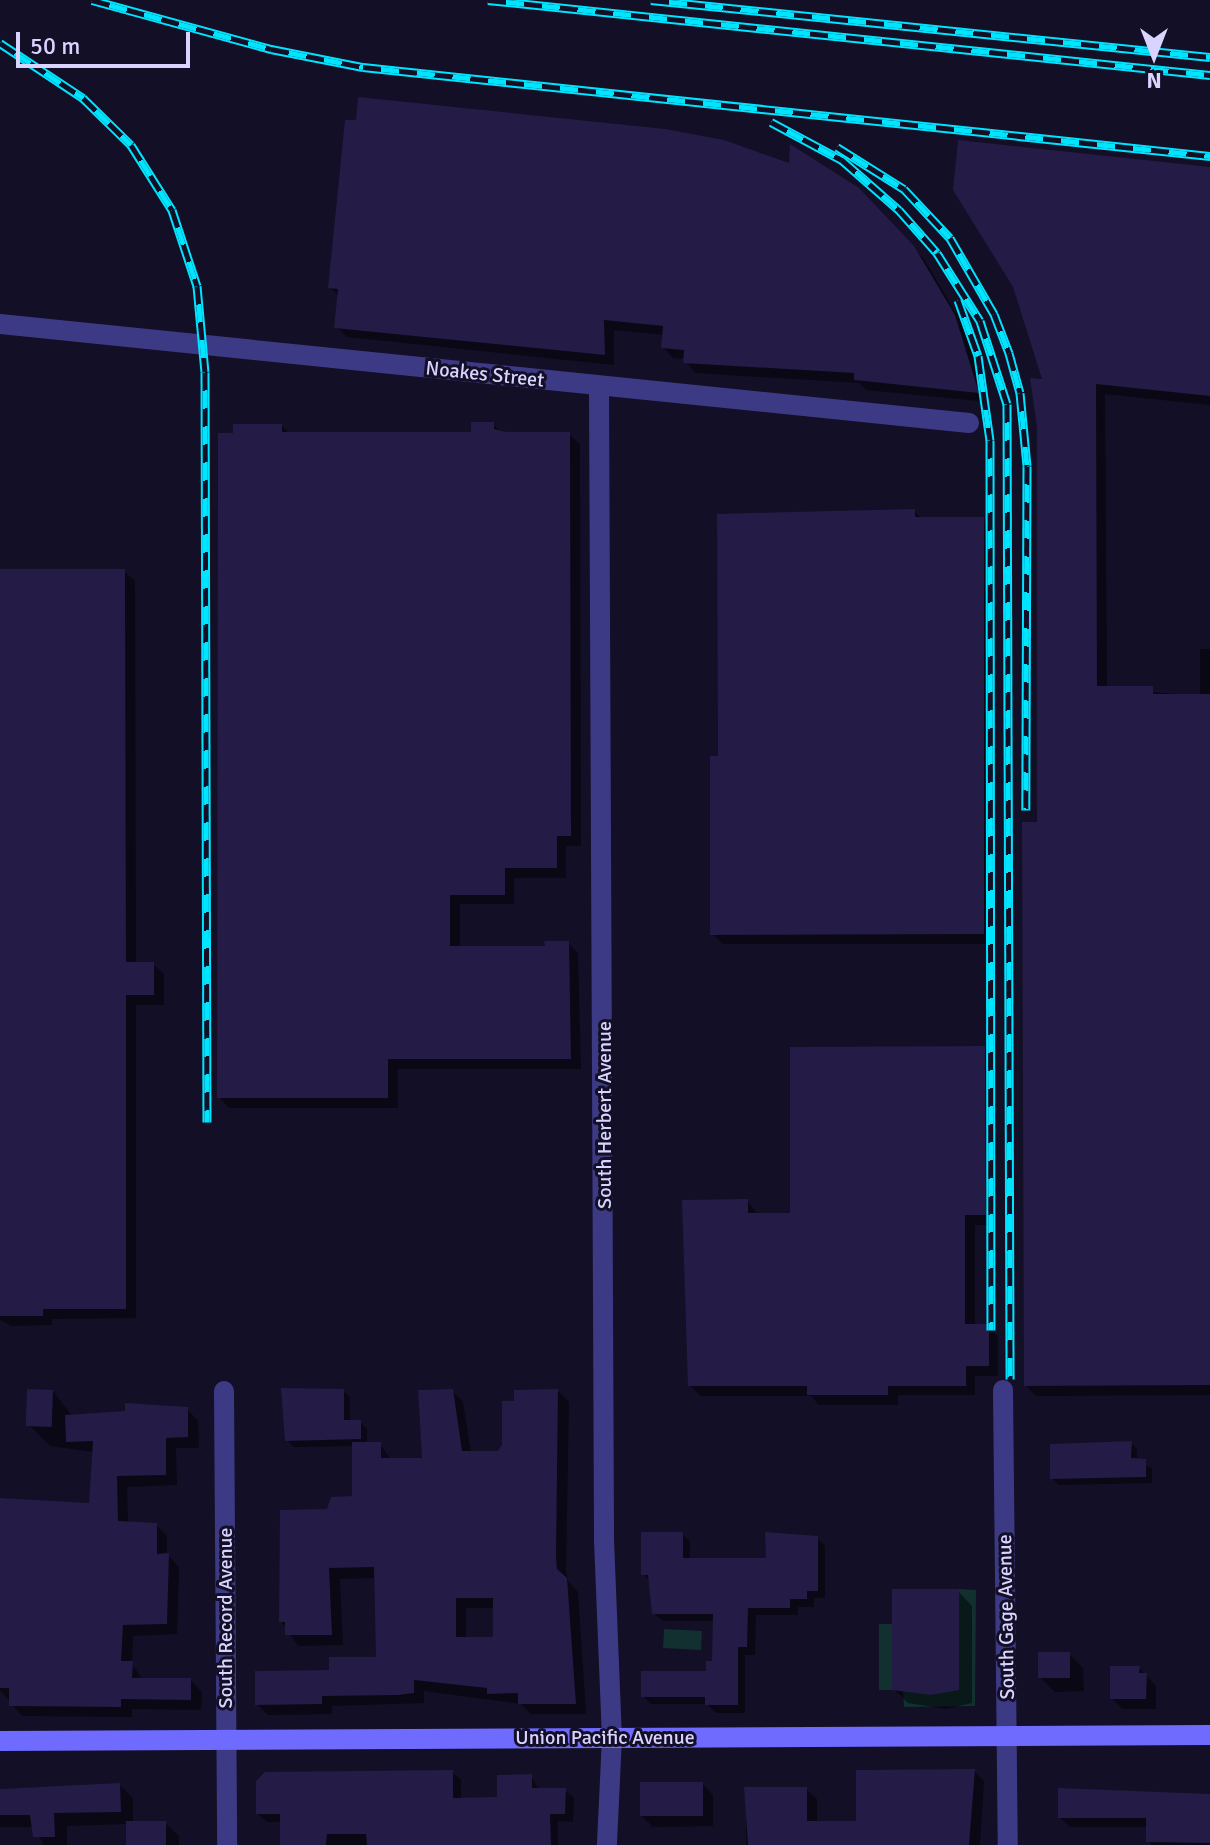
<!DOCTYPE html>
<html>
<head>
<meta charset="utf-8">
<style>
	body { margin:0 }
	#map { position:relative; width:1210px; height:1845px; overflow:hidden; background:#130f26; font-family:Signika,sans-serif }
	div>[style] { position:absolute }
	.green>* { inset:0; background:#12302f; transform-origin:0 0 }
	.shadow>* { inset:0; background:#0007 }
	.building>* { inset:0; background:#241b47; transform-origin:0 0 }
	.street>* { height:20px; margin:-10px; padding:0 10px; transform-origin:10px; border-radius:10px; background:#3d3a85 }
	.secondary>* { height:20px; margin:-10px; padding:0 10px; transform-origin:10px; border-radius:10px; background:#6f6bff }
	.rail>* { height:9px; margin-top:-4.5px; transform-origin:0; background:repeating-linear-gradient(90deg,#130f26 0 18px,#00e5ff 0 36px); box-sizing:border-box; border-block:2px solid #00e5ff }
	span { translate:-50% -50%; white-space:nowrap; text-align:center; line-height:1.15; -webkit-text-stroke:6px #130f26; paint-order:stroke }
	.street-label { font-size:20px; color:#d9d4ff }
	.north { position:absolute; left:1114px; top:16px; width:80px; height:80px; -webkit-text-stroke:6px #130f26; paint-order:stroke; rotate:180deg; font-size:22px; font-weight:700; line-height:32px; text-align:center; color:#d9d4ff }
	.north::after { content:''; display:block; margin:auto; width:28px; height:36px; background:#d9d4ff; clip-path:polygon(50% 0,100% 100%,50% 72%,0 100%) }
	.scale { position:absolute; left:16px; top:32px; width:174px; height:36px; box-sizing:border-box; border:4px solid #d9d4ff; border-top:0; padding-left:10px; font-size:24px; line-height:28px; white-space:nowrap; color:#d9d4ff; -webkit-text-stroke:6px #130f26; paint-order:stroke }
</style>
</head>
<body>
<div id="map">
	<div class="green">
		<i style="clip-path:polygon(959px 1589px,976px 1590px,975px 1706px,904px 1707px,903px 1689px,931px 1695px,959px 1689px)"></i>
		<i style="left:892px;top:1624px;width:66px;height:13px;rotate:90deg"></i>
		<i style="left:702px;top:1631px;width:19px;height:38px;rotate:93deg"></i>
	</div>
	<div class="shadow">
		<i style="clip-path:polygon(1210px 169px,1210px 405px,1105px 394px,1107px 688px,1200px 696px,1200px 649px,1210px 649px,1210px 1395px,1036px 1396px,1026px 1386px,1045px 382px)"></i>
		<i style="clip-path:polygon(858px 190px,924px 259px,965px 328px,988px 402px,866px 390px,859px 383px,695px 373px,685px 359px,673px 358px,663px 347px,664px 335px,614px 330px,614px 365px,347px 337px,337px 327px,340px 297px,330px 287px)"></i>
		<i style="clip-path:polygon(493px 424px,502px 433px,569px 434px,580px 444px,581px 846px,566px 846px,566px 878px,514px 878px,514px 904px,460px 904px,460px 948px,547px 948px,568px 943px,578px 953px,581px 1069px,398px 1069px,398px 1108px,229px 1108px,219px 1097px,235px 435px,282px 426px,290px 434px,473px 434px)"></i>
		<i style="clip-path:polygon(914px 511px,922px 519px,983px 519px,993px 530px,994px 944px,723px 944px,712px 934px,720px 758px)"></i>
		<i style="clip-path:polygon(0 571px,124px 571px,135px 581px,136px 964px,153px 964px,164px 974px,164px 1005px,136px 1005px,136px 1318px,52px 1319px,52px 1325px,11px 1326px,0 1320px)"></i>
		<i style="clip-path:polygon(984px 1048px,995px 1059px,995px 1225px,975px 1225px,975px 1326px,988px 1326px,998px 1336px,998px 1376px,975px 1376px,975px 1395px,898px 1395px,898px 1405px,819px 1405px,811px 1396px,701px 1396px,690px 1386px,747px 1201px,758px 1215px,792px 1215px)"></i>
		<i style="clip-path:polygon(53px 1391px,73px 1417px,187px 1409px,198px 1421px,199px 1448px,176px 1448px,177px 1485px,127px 1487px,128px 1523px,156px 1525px,167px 1536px,167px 1554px,179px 1567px,177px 1634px,133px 1636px,132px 1664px,143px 1680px,190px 1680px,202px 1692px,201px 1710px,132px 1709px,132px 1717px,22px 1716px,0 1690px,0 1501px,91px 1505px,94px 1452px,50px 1446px,29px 1425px)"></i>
		<i style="clip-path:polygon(evenodd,343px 1391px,350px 1397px,350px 1422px,360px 1422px,367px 1429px,367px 1444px,380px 1444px,391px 1460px,424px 1460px,452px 1391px,463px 1402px,471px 1453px,499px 1453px,558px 1391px,569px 1402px,566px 1570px,568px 1581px,578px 1592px,586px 1714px,531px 1714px,521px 1704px,424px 1691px,424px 1703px,332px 1706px,332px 1714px,268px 1715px,257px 1704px,378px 1659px,376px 1578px,340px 1579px,343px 1645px,298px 1646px,281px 1621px,328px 1511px,354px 1498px,354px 1446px,294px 1447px,287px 1440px,343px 1391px,466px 1608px,495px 1608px,495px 1639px,466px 1639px,466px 1608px)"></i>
		<i style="clip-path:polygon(1131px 1443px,1137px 1449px,1137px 1461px,1152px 1468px,1152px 1483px,1059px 1485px,1052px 1478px)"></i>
		<i style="clip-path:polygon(682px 1534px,690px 1542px,690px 1560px,768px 1560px,817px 1538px,825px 1546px,825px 1598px,814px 1598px,814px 1607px,798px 1607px,798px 1615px,756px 1615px,755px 1655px,745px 1655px,745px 1713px,716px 1713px,707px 1704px,651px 1704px,643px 1696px,708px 1673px,714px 1663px,715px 1621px,663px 1621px,654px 1613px,650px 1581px,643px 1574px)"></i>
		<i style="clip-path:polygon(958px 1591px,972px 1606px,972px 1703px,946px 1709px,908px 1703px,894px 1689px)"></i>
		<i style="clip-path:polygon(1069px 1654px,1083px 1668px,1084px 1691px,1055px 1692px,1040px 1678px)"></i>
		<i style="clip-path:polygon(1139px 1668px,1156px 1686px,1156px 1709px,1122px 1709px,1112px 1698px)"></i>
		<i style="clip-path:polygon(974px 1771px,984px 1781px,980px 1845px,746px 1845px,746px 1789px,806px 1789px,817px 1799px,817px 1823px,858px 1823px)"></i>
		<i style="clip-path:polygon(452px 1772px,461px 1780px,461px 1800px,499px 1799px,531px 1776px,539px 1790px,565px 1790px,574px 1798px,573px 1822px,558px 1821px,558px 1845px,283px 1845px,282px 1822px,267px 1822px,258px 1814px)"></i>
		<i style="clip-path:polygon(702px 1784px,713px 1795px,713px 1826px,653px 1827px,642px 1816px)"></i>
		<i style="clip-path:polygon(120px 1785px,133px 1798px,133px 1823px,165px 1823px,179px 1836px,179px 1845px,128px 1845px,128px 1824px,67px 1826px,67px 1845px,44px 1845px,34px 1827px,0 1827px,0 1789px)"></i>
		<i style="clip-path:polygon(1210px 1794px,1210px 1845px,1151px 1845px,1148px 1827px,1070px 1827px,1060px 1818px)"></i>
	</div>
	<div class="building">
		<i style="clip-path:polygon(358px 97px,665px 129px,724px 140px,789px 163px,790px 144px,859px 188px,914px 246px,955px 315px,979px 393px,854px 380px,854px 373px,683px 363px,684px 350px,661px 348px,663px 326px,604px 320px,605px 355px,334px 328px,338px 289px,328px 288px,345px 120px,356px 120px)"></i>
		<i style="clip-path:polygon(958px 140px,1210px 167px,1210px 396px,1096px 384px,1097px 686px,1153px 686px,1153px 694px,1210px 694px,1210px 1385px,1024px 1386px,1022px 822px,1037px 822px,1037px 427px,1030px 378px,1042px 379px,1013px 287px,953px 190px)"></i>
		<i style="clip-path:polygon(471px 422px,494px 422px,494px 429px,506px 432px,570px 432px,571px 836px,557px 836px,557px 868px,505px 868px,505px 895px,450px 895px,450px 946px,545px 946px,544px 941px,569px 941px,571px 1059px,388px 1059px,388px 1098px,217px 1098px,218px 433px,233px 433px,233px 424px,282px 424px,282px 432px,471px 432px)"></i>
		<i style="clip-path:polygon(915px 509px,915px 517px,984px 517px,984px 934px,710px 935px,710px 756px,718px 756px,717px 514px)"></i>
		<i style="clip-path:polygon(0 569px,125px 569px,126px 962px,154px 962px,154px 995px,126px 995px,126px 1309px,43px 1309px,43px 1316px,0 1316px)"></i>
		<i style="clip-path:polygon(985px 1046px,986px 1215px,965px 1215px,965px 1324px,989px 1324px,989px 1366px,966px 1366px,966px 1386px,888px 1386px,888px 1395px,807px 1395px,807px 1386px,688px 1386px,682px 1200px,748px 1199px,748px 1213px,790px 1213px,790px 1047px)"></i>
		<i style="clip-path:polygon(281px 1388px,344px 1389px,344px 1420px,361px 1420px,361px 1439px,285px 1441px)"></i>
		<i style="left:27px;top:1389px;width:26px;height:37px;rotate:2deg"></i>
		<i style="clip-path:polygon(evenodd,453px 1389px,462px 1451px,498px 1451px,502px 1445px,502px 1401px,514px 1401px,514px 1390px,558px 1389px,556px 1557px,557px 1569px,567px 1578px,576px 1704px,518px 1704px,518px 1693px,487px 1694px,487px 1688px,414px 1680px,414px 1693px,398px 1695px,322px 1696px,322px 1704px,255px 1705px,255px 1671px,329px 1670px,329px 1657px,376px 1657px,374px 1567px,329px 1568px,332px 1635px,285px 1635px,285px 1622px,279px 1622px,280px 1510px,327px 1509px,331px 1497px,352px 1496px,352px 1442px,381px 1442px,381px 1458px,422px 1458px,418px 1390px,453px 1389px,456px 1598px,493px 1598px,493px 1637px,456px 1637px,456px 1598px)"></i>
		<i style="clip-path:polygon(125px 1403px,188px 1407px,188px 1437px,166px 1438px,166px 1475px,117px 1476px,118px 1521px,157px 1523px,157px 1554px,169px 1553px,167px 1624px,123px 1625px,121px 1661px,133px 1661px,132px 1678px,191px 1678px,191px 1700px,121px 1699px,121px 1707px,9px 1706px,9px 1688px,0 1688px,0 1498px,89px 1503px,93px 1441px,66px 1442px,65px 1415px,125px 1411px)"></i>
		<i style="clip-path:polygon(1132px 1441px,1131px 1458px,1146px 1459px,1146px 1477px,1050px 1479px,1050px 1444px)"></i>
		<i style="clip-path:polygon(641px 1532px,683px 1532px,683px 1558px,766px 1558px,765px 1532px,818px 1536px,818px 1591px,807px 1591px,807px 1599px,790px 1599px,790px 1608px,748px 1608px,747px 1647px,738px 1647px,738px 1705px,705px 1705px,705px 1697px,641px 1697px,641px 1671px,706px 1671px,706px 1661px,712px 1661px,713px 1614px,652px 1614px,648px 1575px,641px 1575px)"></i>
		<i style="clip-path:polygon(892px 1589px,959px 1589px,959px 1690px,931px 1695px,892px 1690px)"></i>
		<i style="left:1038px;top:1652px;width:32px;height:26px"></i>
		<i style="clip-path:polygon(1110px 1666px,1140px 1666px,1139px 1673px,1147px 1673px,1146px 1699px,1110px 1699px)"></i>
		<i style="clip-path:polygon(975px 1769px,969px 1845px,748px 1845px,744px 1787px,807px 1787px,807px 1821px,856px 1821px,856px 1770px)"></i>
		<i style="clip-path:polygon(453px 1770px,453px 1798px,497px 1797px,497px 1775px,532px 1774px,532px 1788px,566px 1788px,565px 1814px,550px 1814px,551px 1845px,367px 1845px,366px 1834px,327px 1834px,326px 1845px,280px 1845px,280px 1814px,256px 1814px,256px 1781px,265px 1772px)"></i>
		<i style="left:703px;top:1782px;width:34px;height:63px;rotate:90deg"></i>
		<i style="clip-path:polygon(120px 1783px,121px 1812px,54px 1813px,55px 1837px,33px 1837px,30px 1815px,0 1815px,0 1789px)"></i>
		<i style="clip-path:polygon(1058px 1788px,1210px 1794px,1210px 1843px,1146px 1842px,1146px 1818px,1058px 1818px)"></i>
		<i style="left:126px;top:1821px;width:40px;height:24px"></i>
	</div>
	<div class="street">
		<i style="left:0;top:324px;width:974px;rotate:5.83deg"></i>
		<i style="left:599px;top:386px;width:1154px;rotate:89.75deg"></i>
		<i style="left:604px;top:1540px;width:197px;rotate:87.7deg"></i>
		<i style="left:612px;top:1737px;width:108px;rotate:92.7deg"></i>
		<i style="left:1003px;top:1390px;width:455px;rotate:89.4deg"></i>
		<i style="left:224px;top:1391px;width:454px;rotate:89.6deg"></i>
	</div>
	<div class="secondary">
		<i style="left:0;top:1741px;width:1210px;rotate:-0.28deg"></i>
	</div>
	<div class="rail">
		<i style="left:92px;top:0;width:186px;rotate:15.3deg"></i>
		<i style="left:271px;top:49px;width:94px;rotate:11.1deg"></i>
		<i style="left:363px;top:67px;width:852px;rotate:6deg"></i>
		<i style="left:488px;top:0;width:726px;rotate:5.93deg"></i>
		<i style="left:651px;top:0;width:562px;rotate:5.82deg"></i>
		<i style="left:0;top:43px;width:100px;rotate:33.5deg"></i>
		<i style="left:83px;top:98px;width:67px;rotate:44.4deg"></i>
		<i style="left:131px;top:145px;width:77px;rotate:57.8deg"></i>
		<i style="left:172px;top:210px;width:80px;rotate:71.8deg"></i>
		<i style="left:197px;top:286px;width:86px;rotate:84.7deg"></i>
		<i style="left:205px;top:372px;width:750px;rotate:89.85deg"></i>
		<i style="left:771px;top:122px;width:81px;rotate:28.2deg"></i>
		<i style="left:842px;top:160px;width:76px;rotate:41.3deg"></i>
		<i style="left:899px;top:210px;width:57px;rotate:48.5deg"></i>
		<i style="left:937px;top:253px;width:80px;rotate:57.7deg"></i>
		<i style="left:980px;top:321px;width:87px;rotate:72deg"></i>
		<i style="left:1007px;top:404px;width:975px;rotate:89.82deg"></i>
		<i style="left:837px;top:147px;width:79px;rotate:32.1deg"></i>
		<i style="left:904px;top:189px;width:67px;rotate:46.8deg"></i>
		<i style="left:950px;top:238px;width:88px;rotate:59.9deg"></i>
		<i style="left:994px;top:314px;width:42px;rotate:69deg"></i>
		<i style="left:1009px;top:353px;width:41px;rotate:74.6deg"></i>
		<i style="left:1020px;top:393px;width:73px;rotate:84.5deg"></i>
		<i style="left:1027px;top:466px;width:344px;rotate:90.2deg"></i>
		<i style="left:958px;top:300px;width:59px;rotate:70.3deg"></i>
		<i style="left:978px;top:356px;width:85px;rotate:81.9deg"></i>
		<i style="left:990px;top:440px;width:890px;rotate:89.94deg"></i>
	</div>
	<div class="street-label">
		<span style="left:485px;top:374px;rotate:6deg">Noakes Street</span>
		<span style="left:604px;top:1115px;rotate:-90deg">South Herbert Avenue</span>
		<span style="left:1006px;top:1617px;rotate:-91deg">South Gage Avenue</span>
		<span style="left:225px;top:1618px;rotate:-90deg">South Record Avenue</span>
		<span style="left:605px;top:1737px">Union Pacific Avenue</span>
	</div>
	<div class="north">N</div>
	<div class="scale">50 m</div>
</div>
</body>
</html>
